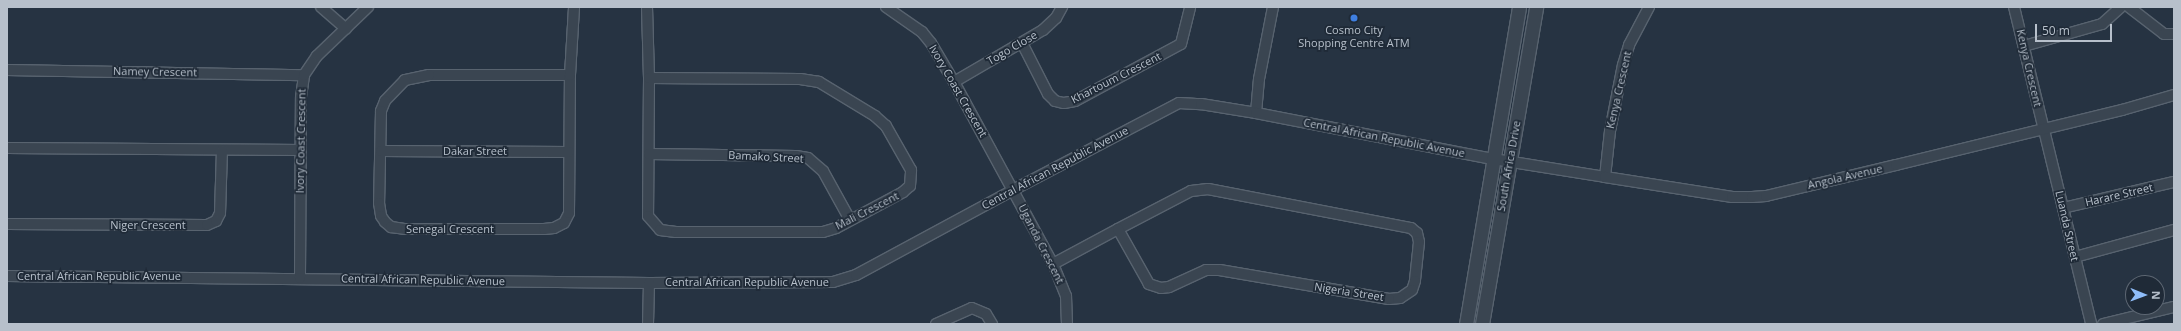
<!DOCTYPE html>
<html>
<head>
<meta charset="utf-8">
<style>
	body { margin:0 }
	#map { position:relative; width:2181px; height:331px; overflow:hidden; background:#263342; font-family:"Open Sans",sans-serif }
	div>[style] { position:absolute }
	.roads { filter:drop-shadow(1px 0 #58636f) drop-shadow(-1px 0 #58636f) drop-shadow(0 1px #58636f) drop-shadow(0 -1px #58636f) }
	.minor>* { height:10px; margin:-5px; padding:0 5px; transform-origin:5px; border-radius:5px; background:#3a4551 }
	.tertiary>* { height:13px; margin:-6.5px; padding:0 6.5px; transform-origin:6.5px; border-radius:6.5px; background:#3a4551 }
	.dots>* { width:11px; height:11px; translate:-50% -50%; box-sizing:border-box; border:2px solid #1f2a37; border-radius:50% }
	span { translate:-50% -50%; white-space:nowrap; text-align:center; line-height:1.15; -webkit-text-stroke:3.5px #1f2a37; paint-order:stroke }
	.poi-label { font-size:11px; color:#b7c0cb }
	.street-label { font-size:11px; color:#b7c0cb }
	.frame { position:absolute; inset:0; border:8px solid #b7c0cb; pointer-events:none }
	.north { position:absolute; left:2125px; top:275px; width:40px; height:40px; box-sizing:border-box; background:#1f2a37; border:1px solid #5c6672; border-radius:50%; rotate:91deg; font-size:11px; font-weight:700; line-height:16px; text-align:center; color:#b7c0cb }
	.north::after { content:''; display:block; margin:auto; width:14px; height:18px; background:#8fbdf9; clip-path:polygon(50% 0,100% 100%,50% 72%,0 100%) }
	.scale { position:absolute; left:2035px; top:24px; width:77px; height:18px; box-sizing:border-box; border:2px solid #b7c0cb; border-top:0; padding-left:5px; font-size:12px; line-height:14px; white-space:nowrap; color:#b7c0cb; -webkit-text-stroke:3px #1f2a37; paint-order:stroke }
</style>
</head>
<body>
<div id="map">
	<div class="roads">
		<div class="minor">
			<i style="left:321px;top:7px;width:33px;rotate:41deg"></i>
			<i style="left:647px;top:7px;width:71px;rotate:88.4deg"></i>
			<i style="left:649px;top:78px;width:138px;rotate:90.4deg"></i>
			<i style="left:648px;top:216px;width:18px;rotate:49deg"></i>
			<i style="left:660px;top:230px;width:16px;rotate:7deg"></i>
			<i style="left:676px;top:232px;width:147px"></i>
			<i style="left:823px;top:232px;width:14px;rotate:-17deg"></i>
			<i style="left:836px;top:228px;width:76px;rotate:-28.2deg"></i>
			<i style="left:903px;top:192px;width:9px;rotate:-41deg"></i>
			<i style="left:910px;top:186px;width:16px;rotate:-86deg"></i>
			<i style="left:911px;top:170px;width:51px;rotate:-119.6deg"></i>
			<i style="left:886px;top:126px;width:15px;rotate:-138deg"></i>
			<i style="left:875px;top:116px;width:66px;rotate:-148.7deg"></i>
			<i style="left:819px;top:82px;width:19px;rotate:-171deg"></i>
			<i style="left:800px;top:79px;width:151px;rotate:-179.6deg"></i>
			<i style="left:886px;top:7px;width:44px;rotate:34.8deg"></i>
			<i style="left:922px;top:32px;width:14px;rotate:51deg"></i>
			<i style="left:931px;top:43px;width:45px;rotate:59.5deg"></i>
			<i style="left:954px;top:82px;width:207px;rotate:61.5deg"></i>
			<i style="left:1053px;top:264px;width:35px;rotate:68deg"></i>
			<i style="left:1066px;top:296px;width:28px;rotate:88deg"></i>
			<i style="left:2014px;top:7px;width:326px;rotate:76.3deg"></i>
			<i style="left:2129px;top:7px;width:44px;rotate:37.6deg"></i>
			<i style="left:2164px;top:34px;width:10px"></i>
			<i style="left:1022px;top:43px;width:57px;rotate:63deg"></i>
			<i style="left:1048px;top:94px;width:10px;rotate:45deg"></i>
			<i style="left:1055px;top:101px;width:9px;rotate:13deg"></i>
			<i style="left:1064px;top:103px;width:11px;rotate:-10deg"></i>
			<i style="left:1075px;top:101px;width:120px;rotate:-28.3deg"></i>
			<i style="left:1181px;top:44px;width:38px;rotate:-76deg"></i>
			<i style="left:2024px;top:46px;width:81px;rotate:-15.8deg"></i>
			<i style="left:2102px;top:24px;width:25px;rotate:-42deg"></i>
			<i style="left:7px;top:70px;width:297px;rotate:1deg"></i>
			<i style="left:570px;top:75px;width:141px;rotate:180deg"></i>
			<i style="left:429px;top:75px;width:25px;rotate:168deg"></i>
			<i style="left:405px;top:80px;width:29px;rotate:134deg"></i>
			<i style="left:385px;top:101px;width:11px;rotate:112deg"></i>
			<i style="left:381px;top:111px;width:92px;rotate:91.2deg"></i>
			<i style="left:379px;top:203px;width:13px;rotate:81deg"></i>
			<i style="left:381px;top:216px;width:7px;rotate:56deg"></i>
			<i style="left:385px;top:222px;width:8px;rotate:40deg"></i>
			<i style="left:391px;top:227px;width:15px;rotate:8deg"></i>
			<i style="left:406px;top:229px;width:138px"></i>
			<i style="left:544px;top:229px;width:10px;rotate:-6deg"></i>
			<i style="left:554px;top:228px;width:11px;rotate:-27deg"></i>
			<i style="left:564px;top:223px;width:11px;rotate:-63deg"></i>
			<i style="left:569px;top:213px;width:138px;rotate:-89.6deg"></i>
			<i style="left:570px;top:75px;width:68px;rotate:-86.6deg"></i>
			<i style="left:954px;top:82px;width:103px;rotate:-30.3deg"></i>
			<i style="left:1043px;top:30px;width:18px;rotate:-43deg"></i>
			<i style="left:1056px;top:18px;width:13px;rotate:-61deg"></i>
			<i style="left:1256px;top:113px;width:34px;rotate:-85deg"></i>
			<i style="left:1259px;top:79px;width:73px;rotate:-79deg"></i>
			<i style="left:7px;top:148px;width:294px;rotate:0.4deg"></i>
			<i style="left:381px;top:151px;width:188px;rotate:0.3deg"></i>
			<i style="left:649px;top:154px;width:147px;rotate:0.8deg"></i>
			<i style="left:796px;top:156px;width:12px;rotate:9deg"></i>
			<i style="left:808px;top:158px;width:20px;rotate:41deg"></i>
			<i style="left:823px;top:171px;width:56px;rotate:61.1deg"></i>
			<i style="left:1605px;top:177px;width:46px;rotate:-83.8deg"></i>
			<i style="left:1610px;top:131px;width:67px;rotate:-78.9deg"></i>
			<i style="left:1623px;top:65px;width:21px;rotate:-73deg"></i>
			<i style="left:1629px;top:45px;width:43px;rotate:-62.2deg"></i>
			<i style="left:2063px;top:208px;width:114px;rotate:-13.2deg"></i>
			<i style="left:7px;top:224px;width:200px;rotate:0.3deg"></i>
			<i style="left:207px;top:225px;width:10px;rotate:-24deg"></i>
			<i style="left:216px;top:221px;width:9px;rotate:-63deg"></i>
			<i style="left:220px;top:213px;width:63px;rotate:-88.2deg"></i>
			<i style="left:2075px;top:257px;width:103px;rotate:-15.3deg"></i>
			<i style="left:1053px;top:264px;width:74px;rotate:-28.3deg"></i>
			<i style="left:1118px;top:229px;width:82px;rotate:-27.5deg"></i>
			<i style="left:1191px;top:191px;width:17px;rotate:-7deg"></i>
			<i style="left:1208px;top:189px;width:207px;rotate:10.9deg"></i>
			<i style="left:1411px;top:228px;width:8px;rotate:40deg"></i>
			<i style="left:1417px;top:233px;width:9px;rotate:77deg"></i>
			<i style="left:1419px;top:242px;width:39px;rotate:96deg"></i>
			<i style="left:1415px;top:281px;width:9px;rotate:108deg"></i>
			<i style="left:1412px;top:290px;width:14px;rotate:146deg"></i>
			<i style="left:1400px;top:298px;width:11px;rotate:175deg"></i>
			<i style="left:1389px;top:299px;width:172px;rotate:-170.3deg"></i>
			<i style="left:1219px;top:270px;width:13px;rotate:180deg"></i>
			<i style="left:1206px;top:270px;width:41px;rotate:155.3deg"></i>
			<i style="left:1169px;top:287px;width:8px;rotate:173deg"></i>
			<i style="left:1161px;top:288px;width:13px;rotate:-162deg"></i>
			<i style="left:1149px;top:284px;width:63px;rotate:-119.4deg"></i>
			<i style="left:7px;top:276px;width:642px;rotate:0.62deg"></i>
			<i style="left:649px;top:283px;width:184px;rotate:-0.3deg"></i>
			<i style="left:833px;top:282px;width:24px;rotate:-17deg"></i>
			<i style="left:856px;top:275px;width:179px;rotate:-28.4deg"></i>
			<i style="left:1013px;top:190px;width:187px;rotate:-27.7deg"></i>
			<i style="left:1179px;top:103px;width:22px;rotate:3deg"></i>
			<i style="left:1201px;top:104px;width:56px;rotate:9.3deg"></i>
			<i style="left:1256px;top:113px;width:241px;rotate:11deg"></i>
			<i style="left:1493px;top:159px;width:113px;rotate:9.1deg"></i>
			<i style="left:1605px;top:177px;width:129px;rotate:8.9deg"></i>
			<i style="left:1732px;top:197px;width:20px"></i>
			<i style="left:1752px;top:197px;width:14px;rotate:-4deg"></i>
			<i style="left:1766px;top:196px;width:134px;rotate:-13.4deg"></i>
			<i style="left:1896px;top:165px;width:233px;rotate:-13.7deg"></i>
			<i style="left:2122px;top:110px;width:54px;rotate:-16.1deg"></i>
			<i style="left:300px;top:278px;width:181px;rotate:-89.7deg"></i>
			<i style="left:301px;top:97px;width:22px;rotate:-82deg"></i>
			<i style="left:304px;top:75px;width:23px;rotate:-56deg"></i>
			<i style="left:317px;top:56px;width:71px;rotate:-43.9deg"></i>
			<i style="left:648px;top:324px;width:41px;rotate:-88.6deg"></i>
			<i style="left:936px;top:324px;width:39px;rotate:-24deg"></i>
			<i style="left:972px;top:308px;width:15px;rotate:23deg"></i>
			<i style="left:986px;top:314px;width:12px;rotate:59deg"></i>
			<i style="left:2103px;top:324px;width:73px;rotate:-13.5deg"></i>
		</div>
		<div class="tertiary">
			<i style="left:1466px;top:324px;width:321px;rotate:-80.5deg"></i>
			<i style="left:1482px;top:324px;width:322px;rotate:-80.3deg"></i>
		</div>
	</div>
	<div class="dots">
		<i style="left:1354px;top:18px;background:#3f7fe0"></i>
	</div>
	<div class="poi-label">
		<span style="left:1354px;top:37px">Cosmo City<br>Shopping Centre ATM</span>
	</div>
	<div class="street-label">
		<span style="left:1012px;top:48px;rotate:-30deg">Togo Close</span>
		<span style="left:2029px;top:68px;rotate:77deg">Kenya Crescent</span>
		<span style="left:155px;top:72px;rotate:1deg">Namey Crescent</span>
		<span style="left:1116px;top:78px;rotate:-27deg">Khartoum Crescent</span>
		<span style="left:1619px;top:90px;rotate:-77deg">Kenya Crescent</span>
		<span style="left:958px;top:91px;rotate:60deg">Ivory Coast Crescent</span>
		<span style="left:1384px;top:138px;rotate:11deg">Central African Republic Avenue</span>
		<span style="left:301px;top:141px;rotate:-89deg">Ivory Coast Crescent</span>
		<span style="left:475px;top:151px">Dakar Street</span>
		<span style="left:766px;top:157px;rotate:3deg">Bamako Street</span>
		<span style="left:1509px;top:166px;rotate:-80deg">South Africa Drive</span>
		<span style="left:1055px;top:168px;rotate:-28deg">Central African Republic Avenue</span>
		<span style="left:1845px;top:177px;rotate:-13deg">Angola Avenue</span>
		<span style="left:2119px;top:195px;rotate:-13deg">Harare Street</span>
		<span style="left:867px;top:211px;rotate:-27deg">Mali Crescent</span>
		<span style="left:148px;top:225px">Niger Crescent</span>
		<span style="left:2067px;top:226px;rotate:77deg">Luanda Street</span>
		<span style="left:450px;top:229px">Senegal Crescent</span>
		<span style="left:1041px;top:244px;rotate:63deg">Uganda Crescent</span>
		<span style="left:99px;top:276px">Central African Republic Avenue</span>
		<span style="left:423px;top:280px;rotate:1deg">Central African Republic Avenue</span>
		<span style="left:747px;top:282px">Central African Republic Avenue</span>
		<span style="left:1349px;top:292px;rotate:9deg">Nigeria Street</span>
	</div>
	<div class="frame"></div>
	<div class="north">N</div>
	<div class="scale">50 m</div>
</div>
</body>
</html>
